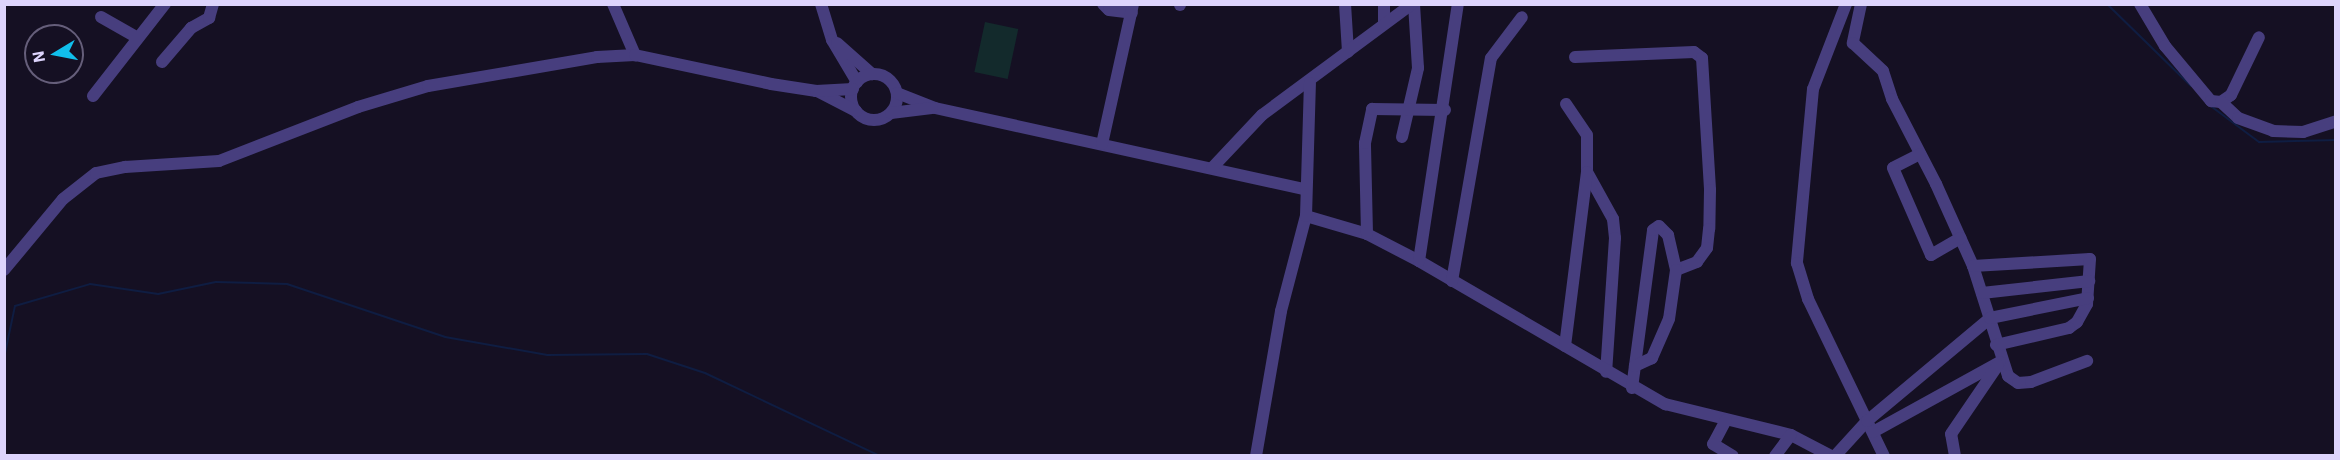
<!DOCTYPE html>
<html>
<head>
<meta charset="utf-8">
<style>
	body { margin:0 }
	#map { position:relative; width:2340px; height:460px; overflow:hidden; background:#151023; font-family:"IBM Plex Sans",sans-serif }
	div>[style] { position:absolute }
	.green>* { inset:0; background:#132a2c; transform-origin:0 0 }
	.stream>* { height:2px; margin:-1px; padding:0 1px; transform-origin:1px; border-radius:1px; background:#0f1d42 }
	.minor>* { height:12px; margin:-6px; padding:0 6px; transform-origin:6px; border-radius:6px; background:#473e7e }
	.minor>.ring { margin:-6px; padding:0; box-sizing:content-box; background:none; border:12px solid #473e7e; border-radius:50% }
	span { translate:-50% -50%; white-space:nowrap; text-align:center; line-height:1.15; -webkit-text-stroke:6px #151023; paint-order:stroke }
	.frame { position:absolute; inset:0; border:6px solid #ddd4fc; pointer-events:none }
	.north { position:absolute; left:24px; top:24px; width:60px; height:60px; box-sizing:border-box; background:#151023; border:2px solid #655e7a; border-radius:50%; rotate:260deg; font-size:16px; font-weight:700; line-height:24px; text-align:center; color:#ddd4fc }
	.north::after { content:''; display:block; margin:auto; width:21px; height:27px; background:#11bfec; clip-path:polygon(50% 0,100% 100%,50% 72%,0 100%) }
</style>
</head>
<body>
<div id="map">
	<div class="green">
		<i style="left:985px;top:22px;width:34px;height:51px;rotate:12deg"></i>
	</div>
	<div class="stream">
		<i style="left:2107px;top:4px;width:117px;rotate:44.3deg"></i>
		<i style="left:2212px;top:107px;width:59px;rotate:36.7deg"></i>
		<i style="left:2259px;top:142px;width:77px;rotate:-1.5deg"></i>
		<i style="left:4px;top:358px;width:53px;rotate:-78.1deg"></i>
		<i style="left:15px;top:306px;width:78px;rotate:-16.3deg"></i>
		<i style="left:90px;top:284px;width:69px;rotate:8.4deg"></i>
		<i style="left:158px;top:294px;width:59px;rotate:-11.7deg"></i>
		<i style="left:216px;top:282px;width:71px;rotate:1.6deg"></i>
		<i style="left:287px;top:284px;width:167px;rotate:18.5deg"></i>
		<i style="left:445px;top:337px;width:104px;rotate:10deg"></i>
		<i style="left:547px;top:355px;width:100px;rotate:-0.6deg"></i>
		<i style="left:647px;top:354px;width:61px;rotate:18.1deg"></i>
		<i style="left:705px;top:373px;width:194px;rotate:25.4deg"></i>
	</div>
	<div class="minor">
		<i style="left:613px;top:4px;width:56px;rotate:66.7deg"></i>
		<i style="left:821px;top:4px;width:38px;rotate:73deg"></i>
		<i style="left:832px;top:40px;width:49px;rotate:59.2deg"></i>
		<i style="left:1103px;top:4px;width:8px;rotate:45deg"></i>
		<i style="left:1109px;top:10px;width:23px;rotate:7deg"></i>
		<i style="left:1345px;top:4px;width:48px;rotate:86.4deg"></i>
		<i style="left:1384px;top:4px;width:18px;rotate:90deg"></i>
		<i style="left:1846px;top:4px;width:91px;rotate:111.2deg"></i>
		<i style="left:1813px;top:89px;width:175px;rotate:95.3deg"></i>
		<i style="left:1797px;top:263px;width:38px;rotate:73deg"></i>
		<i style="left:1808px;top:299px;width:174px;rotate:64.2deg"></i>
		<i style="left:1861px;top:4px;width:40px;rotate:102deg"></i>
		<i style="left:1853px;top:43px;width:41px;rotate:43deg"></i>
		<i style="left:1883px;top:71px;width:29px;rotate:72deg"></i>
		<i style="left:1892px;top:99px;width:96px;rotate:62.6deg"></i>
		<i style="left:1936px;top:184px;width:90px;rotate:65.7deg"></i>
		<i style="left:1973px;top:266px;width:115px;rotate:72.3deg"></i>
		<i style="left:2008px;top:376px;width:12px;rotate:35deg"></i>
		<i style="left:2018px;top:383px;width:13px;rotate:-4deg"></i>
		<i style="left:2031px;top:382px;width:60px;rotate:-20.6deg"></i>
		<i style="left:2140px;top:4px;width:49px;rotate:59.2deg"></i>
		<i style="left:2165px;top:46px;width:72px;rotate:50.1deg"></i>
		<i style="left:2211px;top:101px;width:10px;rotate:6deg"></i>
		<i style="left:2221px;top:102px;width:12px;rotate:-35deg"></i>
		<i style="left:2231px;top:95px;width:64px;rotate:-64.2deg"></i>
		<i style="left:1180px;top:5px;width:1px;rotate:-90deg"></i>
		<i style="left:101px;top:17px;width:40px;rotate:29.7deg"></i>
		<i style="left:837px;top:43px;width:47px;rotate:41.5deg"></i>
		<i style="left:1575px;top:57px;width:119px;rotate:-2.4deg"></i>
		<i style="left:1694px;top:52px;width:10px;rotate:37deg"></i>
		<i style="left:1702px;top:58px;width:132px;rotate:86.5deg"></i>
		<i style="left:1710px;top:190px;width:39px;rotate:91deg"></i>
		<i style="left:1709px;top:229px;width:19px;rotate:96deg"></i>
		<i style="left:1707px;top:248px;width:17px;rotate:126deg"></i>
		<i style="left:1697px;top:262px;width:22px;rotate:159deg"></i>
		<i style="left:162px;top:62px;width:45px;rotate:-49.5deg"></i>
		<i style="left:191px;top:28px;width:21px;rotate:-29deg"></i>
		<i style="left:209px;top:18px;width:15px;rotate:-74deg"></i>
		<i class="ring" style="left:851px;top:74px;width:34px;height:34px"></i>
		<i style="left:817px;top:91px;width:44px;rotate:27.1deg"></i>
		<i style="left:897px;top:93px;width:41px;rotate:21.5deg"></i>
		<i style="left:935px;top:108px;width:378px;rotate:12.4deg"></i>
		<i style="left:93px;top:96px;width:117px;rotate:-52deg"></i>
		<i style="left:2221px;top:102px;width:23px;rotate:43deg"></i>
		<i style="left:2238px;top:118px;width:37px;rotate:20deg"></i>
		<i style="left:2273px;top:131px;width:30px;rotate:2deg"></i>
		<i style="left:2303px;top:132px;width:35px;rotate:-18deg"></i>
		<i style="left:1566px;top:104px;width:37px;rotate:56deg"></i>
		<i style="left:1587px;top:135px;width:37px;rotate:90deg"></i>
		<i style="left:1587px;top:172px;width:54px;rotate:61deg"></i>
		<i style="left:1613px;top:219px;width:19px;rotate:84deg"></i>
		<i style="left:1615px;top:238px;width:134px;rotate:93.8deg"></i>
		<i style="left:891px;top:113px;width:41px;rotate:-7deg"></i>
		<i style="left:1402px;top:137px;width:71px;rotate:-76.9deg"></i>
		<i style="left:1418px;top:68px;width:64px;rotate:-93.6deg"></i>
		<i style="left:1102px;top:144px;width:143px;rotate:-77.5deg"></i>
		<i style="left:1920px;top:154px;width:30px;rotate:153deg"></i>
		<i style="left:1893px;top:168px;width:95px;rotate:66.4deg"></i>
		<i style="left:1931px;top:255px;width:34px;rotate:-30deg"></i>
		<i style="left:1212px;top:168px;width:73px;rotate:-46.7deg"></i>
		<i style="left:1262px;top:115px;width:187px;rotate:-36.5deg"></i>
		<i style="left:1306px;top:216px;width:64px;rotate:16.4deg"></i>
		<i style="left:1367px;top:234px;width:59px;rotate:27.4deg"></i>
		<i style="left:1419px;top:261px;width:285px;rotate:30.2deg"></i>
		<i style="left:1665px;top:404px;width:130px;rotate:13.8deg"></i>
		<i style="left:1791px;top:435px;width:45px;rotate:27.7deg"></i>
		<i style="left:1367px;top:234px;width:91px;rotate:-91.3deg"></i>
		<i style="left:1365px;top:143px;width:35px;rotate:-78deg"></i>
		<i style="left:1372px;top:109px;width:73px;rotate:0.8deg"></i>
		<i style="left:1419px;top:261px;width:260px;rotate:-81.4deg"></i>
		<i style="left:1973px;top:266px;width:117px;rotate:-3.4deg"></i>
		<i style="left:2090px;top:259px;width:45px;rotate:93.8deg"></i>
		<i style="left:2087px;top:304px;width:21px;rotate:119deg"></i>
		<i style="left:2077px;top:322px;width:10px;rotate:143deg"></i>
		<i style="left:2069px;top:328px;width:75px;rotate:166.9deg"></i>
		<i style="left:4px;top:270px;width:92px;rotate:-50.3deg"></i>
		<i style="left:63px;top:199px;width:42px;rotate:-38.2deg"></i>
		<i style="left:96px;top:173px;width:30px;rotate:-12deg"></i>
		<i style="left:125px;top:167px;width:94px;rotate:-3.7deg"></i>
		<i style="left:219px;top:161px;width:149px;rotate:-21.2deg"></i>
		<i style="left:358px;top:107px;width:73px;rotate:-16.7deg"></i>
		<i style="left:428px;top:86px;width:171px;rotate:-9.7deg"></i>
		<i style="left:597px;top:57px;width:38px;rotate:-3deg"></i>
		<i style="left:635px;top:55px;width:139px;rotate:12deg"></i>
		<i style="left:771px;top:84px;width:46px;rotate:8.8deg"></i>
		<i style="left:816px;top:91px;width:37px;rotate:-3deg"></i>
		<i style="left:1452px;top:281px;width:226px;rotate:-80.1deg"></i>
		<i style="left:1491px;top:58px;width:51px;rotate:-52.9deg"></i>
		<i style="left:1982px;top:293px;width:108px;rotate:-6.4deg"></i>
		<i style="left:1565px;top:346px;width:175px;rotate:-82.8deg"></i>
		<i style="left:1632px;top:388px;width:159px;rotate:-82.4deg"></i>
		<i style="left:1653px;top:230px;width:7px;rotate:-34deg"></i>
		<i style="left:1659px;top:226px;width:13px;rotate:45deg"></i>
		<i style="left:1668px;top:235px;width:36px;rotate:77deg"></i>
		<i style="left:1676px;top:270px;width:49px;rotate:98.1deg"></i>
		<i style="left:1669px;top:319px;width:43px;rotate:113.6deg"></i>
		<i style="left:1652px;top:358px;width:19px;rotate:155deg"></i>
		<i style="left:1726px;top:420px;width:27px;rotate:118deg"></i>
		<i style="left:1713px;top:444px;width:23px;rotate:31deg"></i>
		<i style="left:1873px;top:432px;width:145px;rotate:-28.9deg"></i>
		<i style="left:1256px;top:456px;width:147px;rotate:-80.2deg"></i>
		<i style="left:1281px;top:311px;width:98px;rotate:-75.3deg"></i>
		<i style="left:1306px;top:216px;width:133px;rotate:-88.3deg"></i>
		<i style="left:1775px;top:456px;width:26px;rotate:-53deg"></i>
		<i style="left:1835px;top:456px;width:47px;rotate:-47.6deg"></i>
		<i style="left:1867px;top:421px;width:160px;rotate:-39.9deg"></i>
		<i style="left:1990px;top:318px;width:100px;rotate:-11.5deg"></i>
		<i style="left:1955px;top:456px;width:22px;rotate:-100deg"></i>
		<i style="left:1951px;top:434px;width:83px;rotate:-55.7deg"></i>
	</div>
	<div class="frame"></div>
	<div class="north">N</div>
</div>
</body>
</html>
